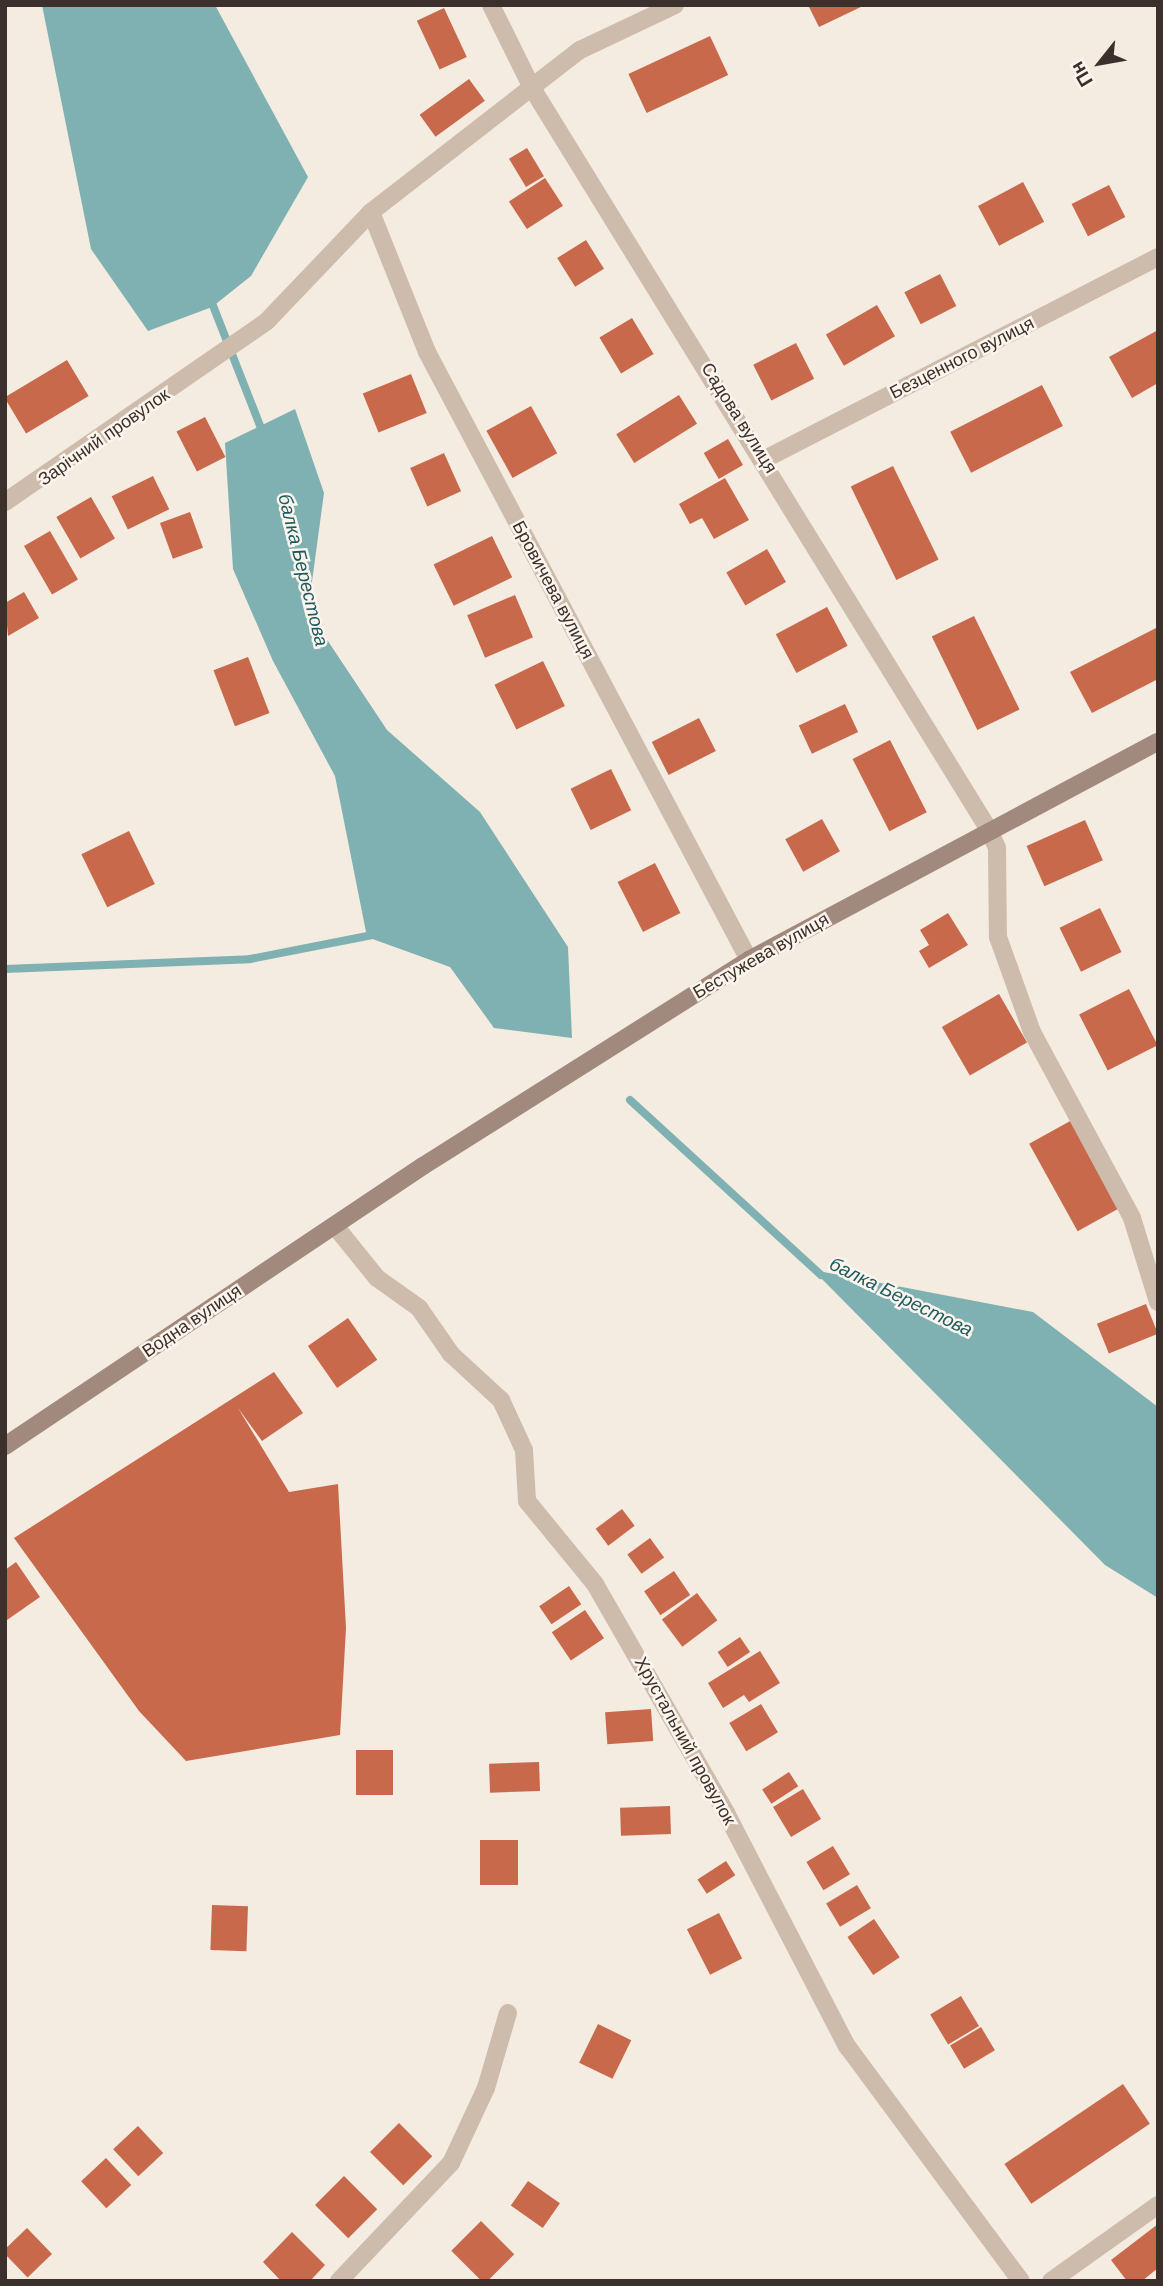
<!DOCTYPE html>
<html>
<head>
<meta charset="utf-8">
<style>
	body { margin:0 }
	#map { position:relative; width:1163px; height:2286px; overflow:hidden; background:#f4ebe1; font-family:"DM Sans",sans-serif }
	div>[style] { position:absolute }
	.water>* { inset:0; background:#7fb0b2 }
	.stream>* { height:8px; margin:-4px; padding:0 4px; transform-origin:4px; border-radius:4px; background:#7fb0b2 }
	.building>* { inset:0; background:#c8694b; transform-origin:0 0 }
	.street>* { height:18px; margin:-9px; padding:0 9px; transform-origin:9px; border-radius:9px; background:#cdbbac }
	.secondary>* { height:18px; margin:-9px; padding:0 9px; transform-origin:9px; border-radius:9px; background:#a18a7d }
	span { translate:-50% -50%; white-space:nowrap; text-align:center; line-height:1.15; -webkit-text-stroke:5px #fbf5ee; paint-order:stroke }
	.street-label { font-size:18px; color:#3b302b }
	.water-label { font-size:19px; color:#1f5a5e; font-style:italic }
	.frame { position:absolute; inset:0; border:7px solid #3b302b; pointer-events:none }
	.north { position:absolute; left:1065px; top:28px; width:70px; height:70px; -webkit-text-stroke:5px #fbf5ee; paint-order:stroke; rotate:239deg; font-size:19px; font-weight:700; line-height:28px; text-align:center; color:#3b302b }
	.north::after { content:''; display:block; margin:auto; width:24px; height:32px; background:#3b302b; clip-path:polygon(50% 0,100% 100%,50% 72%,0 100%) }
</style>
</head>
<body>
<div id="map">
	<div class="water">
		<i style="clip-path:polygon(42px 5px,215px 5px,308px 177px,251px 276px,212px 307px,148px 331px,91px 249px)"></i>
		<i style="clip-path:polygon(295px 409px,324px 493px,308px 611px,387px 730px,480px 812px,568px 947px,572px 1038px,494px 1028px,450px 967px,367px 937px,335px 776px,273px 661px,233px 569px,225px 443px)"></i>
		<i style="clip-path:polygon(813px 1270px,1033px 1312px,1158px 1407px,1158px 1598px,1105px 1565px)"></i>
	</div>
	<div class="stream">
		<i style="left:210px;top:298px;width:148px;rotate:68.6deg"></i>
		<i style="left:5px;top:969px;width:245px;rotate:-2.3deg"></i>
		<i style="left:250px;top:959px;width:130px;rotate:-11.1deg"></i>
		<i style="left:630px;top:1100px;width:259px;rotate:42.5deg"></i>
	</div>
	<div class="building">
		<i style="clip-path:polygon(808px 5px,865px 5px,819px 27px)"></i>
		<i style="left:444px;top:8px;width:54px;height:30px;rotate:65deg"></i>
		<i style="left:710px;top:36px;width:43px;height:90px;rotate:65deg"></i>
		<i style="left:469px;top:79px;width:27px;height:61px;rotate:54deg"></i>
		<i style="left:527px;top:148px;width:33px;height:21px;rotate:59deg"></i>
		<i style="left:545px;top:178px;width:33px;height:43px;rotate:57deg"></i>
		<i style="left:1023px;top:182px;width:45px;height:51px;rotate:62deg"></i>
		<i style="left:1109px;top:185px;width:36px;height:42px;rotate:63deg"></i>
		<i style="left:586px;top:240px;width:34px;height:34px;rotate:58deg"></i>
		<i style="left:940px;top:274px;width:36px;height:40px;rotate:63deg"></i>
		<i style="left:877px;top:305px;width:36px;height:59px;rotate:60deg"></i>
		<i style="left:632px;top:318px;width:42px;height:38px;rotate:59deg"></i>
		<i style="clip-path:polygon(1158px 330px,1158px 383px,1132px 398px,1109px 357px)"></i>
		<i style="left:796px;top:343px;width:40px;height:48px;rotate:63deg"></i>
		<i style="left:67px;top:360px;width:42px;height:73px;rotate:59deg"></i>
		<i style="left:411px;top:374px;width:42px;height:52px;rotate:68deg"></i>
		<i style="left:1042px;top:385px;width:46px;height:103px;rotate:63deg"></i>
		<i style="left:679px;top:395px;width:34px;height:74px;rotate:58deg"></i>
		<i style="left:531px;top:406px;width:54px;height:51px;rotate:61deg"></i>
		<i style="left:205px;top:417px;width:45px;height:32px;rotate:63deg"></i>
		<i style="left:728px;top:439px;width:30px;height:28px;rotate:60deg"></i>
		<i style="left:444px;top:453px;width:42px;height:37px;rotate:66deg"></i>
		<i style="left:893px;top:466px;width:104px;height:47px;rotate:64deg"></i>
		<i style="left:153px;top:476px;width:37px;height:46px;rotate:64deg"></i>
		<i style="clip-path:polygon(725px 478px,749px 520px,714px 539px,702px 518px,690px 524px,679px 504px)"></i>
		<i style="left:91px;top:497px;width:48px;height:40px;rotate:60deg"></i>
		<i style="left:190px;top:512px;width:38px;height:32px;rotate:70deg"></i>
		<i style="left:50px;top:531px;width:56px;height:30px;rotate:60deg"></i>
		<i style="left:492px;top:536px;width:46px;height:65px;rotate:64deg"></i>
		<i style="left:767px;top:549px;width:38px;height:47px;rotate:60deg"></i>
		<i style="clip-path:polygon(24px 592px,39px 618px,8px 636px,5px 603px)"></i>
		<i style="left:515px;top:595px;width:46px;height:52px;rotate:67deg"></i>
		<i style="left:827px;top:607px;width:44px;height:58px;rotate:62deg"></i>
		<i style="left:974px;top:616px;width:104px;height:47px;rotate:64deg"></i>
		<i style="clip-path:polygon(1158px 627px,1158px 679px,1092px 713px,1070px 672px)"></i>
		<i style="left:248px;top:657px;width:60px;height:37px;rotate:69deg"></i>
		<i style="left:543px;top:661px;width:50px;height:54px;rotate:64deg"></i>
		<i style="left:845px;top:704px;width:31px;height:51px;rotate:65deg"></i>
		<i style="left:699px;top:718px;width:37px;height:53px;rotate:63deg"></i>
		<i style="left:890px;top:740px;width:81px;height:42px;rotate:63deg"></i>
		<i style="left:611px;top:769px;width:46px;height:45px;rotate:64deg"></i>
		<i style="left:822px;top:819px;width:37px;height:42px;rotate:61deg"></i>
		<i style="left:1085px;top:820px;width:44px;height:64px;rotate:66deg"></i>
		<i style="left:129px;top:831px;width:59px;height:53px;rotate:64deg"></i>
		<i style="left:655px;top:863px;width:56px;height:42px;rotate:63deg"></i>
		<i style="left:1100px;top:908px;width:49px;height:45px;rotate:64deg"></i>
		<i style="clip-path:polygon(948px 913px,968px 945px,929px 968px,919px 951px,929px 945px,920px 930px)"></i>
		<i style="left:1129px;top:989px;width:63px;height:56px;rotate:63deg"></i>
		<i style="left:999px;top:994px;width:56px;height:66px;rotate:60deg"></i>
		<i style="left:1072px;top:1120px;width:100px;height:49px;rotate:61deg"></i>
		<i style="left:1146px;top:1304px;width:32px;height:53px;rotate:68deg"></i>
		<i style="left:348px;top:1318px;width:51px;height:49px;rotate:55deg"></i>
		<i style="clip-path:polygon(274px 1372px,303px 1413px,262px 1441px,238px 1408px,289px 1492px,338px 1484px,346px 1628px,340px 1735px,186px 1761px,139px 1711px,14px 1538px)"></i>
		<i style="left:622px;top:1509px;width:21px;height:33px;rotate:53deg"></i>
		<i style="left:650px;top:1538px;width:24px;height:28px;rotate:54deg"></i>
		<i style="clip-path:polygon(16px 1562px,40px 1597px,7px 1620px,5px 1570px)"></i>
		<i style="left:674px;top:1571px;width:29px;height:36px;rotate:56deg"></i>
		<i style="left:569px;top:1586px;width:22px;height:36px;rotate:56deg"></i>
		<i style="left:697px;top:1593px;width:34px;height:44px;rotate:53deg"></i>
		<i style="left:585px;top:1610px;width:34px;height:40px;rotate:56deg"></i>
		<i style="left:740px;top:1637px;width:18px;height:27px;rotate:56deg"></i>
		<i style="clip-path:polygon(760px 1651px,780px 1683px,749px 1702px,744px 1695px,723px 1708px,708px 1683px)"></i>
		<i style="left:761px;top:1704px;width:33px;height:37px;rotate:59deg"></i>
		<i style="left:651px;top:1709px;width:32px;height:46px;rotate:86deg"></i>
		<i style="left:356px;top:1750px;width:37px;height:45px"></i>
		<i style="left:539px;top:1762px;width:29px;height:50px;rotate:88deg"></i>
		<i style="left:789px;top:1772px;width:17px;height:32px;rotate:57deg"></i>
		<i style="left:803px;top:1789px;width:35px;height:35px;rotate:59deg"></i>
		<i style="left:670px;top:1806px;width:28px;height:50px;rotate:88deg"></i>
		<i style="left:480px;top:1840px;width:38px;height:45px"></i>
		<i style="left:833px;top:1846px;width:33px;height:31px;rotate:59deg"></i>
		<i style="left:726px;top:1861px;width:17px;height:34px;rotate:57deg"></i>
		<i style="left:857px;top:1885px;width:27px;height:36px;rotate:59deg"></i>
		<i style="left:212px;top:1905px;width:36px;height:45px;rotate:2deg"></i>
		<i style="left:719px;top:1913px;width:51px;height:36px;rotate:63deg"></i>
		<i style="left:874px;top:1919px;width:46px;height:32px;rotate:56deg"></i>
		<i style="left:961px;top:1996px;width:35px;height:36px;rotate:59deg"></i>
		<i style="left:598px;top:2024px;width:37px;height:43px;rotate:26deg"></i>
		<i style="left:981px;top:2027px;width:27px;height:36px;rotate:59deg"></i>
		<i style="left:1123px;top:2084px;width:48px;height:143px;rotate:56deg"></i>
		<i style="left:399px;top:2123px;width:47px;height:41px;rotate:45deg"></i>
		<i style="left:138px;top:2126px;width:37px;height:34px;rotate:47deg"></i>
		<i style="left:106px;top:2158px;width:37px;height:34px;rotate:47deg"></i>
		<i style="left:344px;top:2176px;width:47px;height:41px;rotate:45deg"></i>
		<i style="left:528px;top:2181px;width:39px;height:30px;rotate:35deg"></i>
		<i style="left:481px;top:2221px;width:47px;height:42px;rotate:45deg"></i>
		<i style="clip-path:polygon(1158px 2224px,1158px 2268px,1142px 2281px,1127px 2281px,1111px 2260px)"></i>
		<i style="left:27px;top:2228px;width:36px;height:34px;rotate:46deg"></i>
		<i style="clip-path:polygon(292px 2232px,325px 2265px,310px 2281px,281px 2281px,263px 2262px)"></i>
	</div>
	<div class="street">
		<i style="left:491px;top:5px;width:93px;rotate:63.7deg"></i>
		<i style="left:532px;top:88px;width:871px;rotate:58.37deg"></i>
		<i style="left:989px;top:830px;width:20px;rotate:66deg"></i>
		<i style="left:997px;top:848px;width:89px;rotate:89.4deg"></i>
		<i style="left:998px;top:937px;width:101px;rotate:70.3deg"></i>
		<i style="left:1032px;top:1032px;width:211px;rotate:61.7deg"></i>
		<i style="left:1132px;top:1218px;width:88px;rotate:72.8deg"></i>
		<i style="left:371px;top:212px;width:151px;rotate:68.2deg"></i>
		<i style="left:427px;top:352px;width:688px;rotate:62.09deg"></i>
		<i style="left:765px;top:459px;width:442px;rotate:-27.2deg"></i>
		<i style="left:5px;top:502px;width:318px;rotate:-34.6deg"></i>
		<i style="left:267px;top:321px;width:151px;rotate:-46.3deg"></i>
		<i style="left:371px;top:212px;width:264px;rotate:-37.8deg"></i>
		<i style="left:580px;top:50px;width:105px;rotate:-25.3deg"></i>
		<i style="left:335px;top:1226px;width:67px;rotate:51.1deg"></i>
		<i style="left:377px;top:1278px;width:52px;rotate:35.5deg"></i>
		<i style="left:419px;top:1308px;width:56px;rotate:55.2deg"></i>
		<i style="left:451px;top:1354px;width:68px;rotate:42.6deg"></i>
		<i style="left:501px;top:1400px;width:55px;rotate:65.3deg"></i>
		<i style="left:524px;top:1450px;width:51px;rotate:86.6deg"></i>
		<i style="left:527px;top:1501px;width:107px;rotate:50.7deg"></i>
		<i style="left:595px;top:1584px;width:264px;rotate:60.2deg"></i>
		<i style="left:726px;top:1813px;width:263px;rotate:62.6deg"></i>
		<i style="left:847px;top:2046px;width:292px;rotate:53.5deg"></i>
		<i style="left:339px;top:2281px;width:163px;rotate:-46.5deg"></i>
		<i style="left:451px;top:2163px;width:83px;rotate:-65deg"></i>
		<i style="left:486px;top:2088px;width:78px;rotate:-73.7deg"></i>
		<i style="left:1051px;top:2281px;width:131px;rotate:-35.4deg"></i>
	</div>
	<div class="secondary">
		<i style="left:5px;top:1446px;width:503px;rotate:-33.82deg"></i>
		<i style="left:423px;top:1166px;width:386px;rotate:-32.3deg"></i>
		<i style="left:749px;top:960px;width:463px;rotate:-28.1deg"></i>
	</div>
	<div class="street-label">
		<span style="left:962px;top:358px;rotate:-27deg">Безценного вулиця</span>
		<span style="left:739px;top:418px;rotate:58deg">Садова вулиця</span>
		<span style="left:104px;top:437px;rotate:-35deg">Зарічний провулок</span>
		<span style="left:553px;top:590px;rotate:62deg">Бровичева вулиця</span>
		<span style="left:761px;top:956px;rotate:-30deg">Бестужева вулиця</span>
		<span style="left:192px;top:1321px;rotate:-34deg">Водна вулиця</span>
		<span style="left:685px;top:1741px;rotate:61deg">Хрустальний провулок</span>
	</div>
	<div class="water-label">
		<span style="left:303px;top:570px;rotate:76deg">балка Берестова</span>
		<span style="left:901px;top:1297px;rotate:26deg">балка Берестова</span>
	</div>
	<div class="frame"></div>
	<div class="north">Пн</div>
</div>
</body>
</html>
